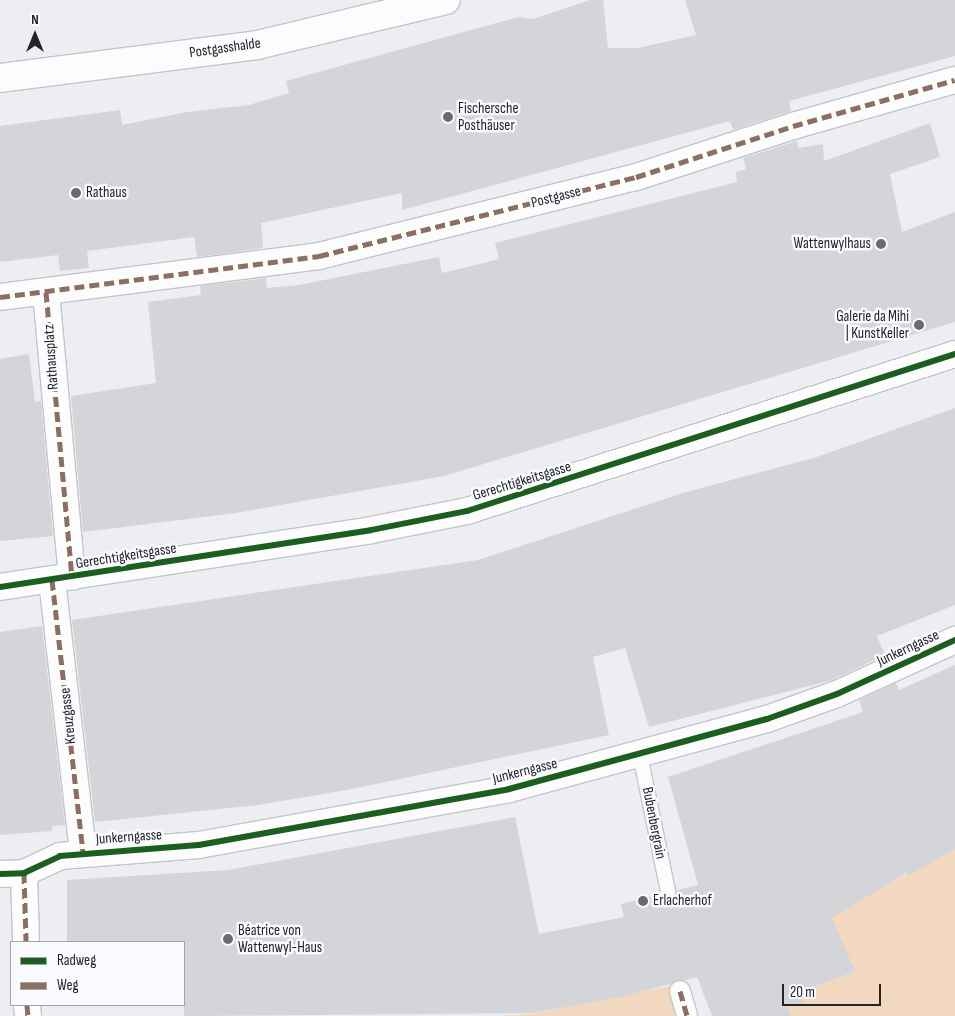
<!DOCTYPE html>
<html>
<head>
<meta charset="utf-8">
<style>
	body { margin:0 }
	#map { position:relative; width:955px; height:1016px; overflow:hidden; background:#eceef4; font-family:"Sofia Sans Condensed",sans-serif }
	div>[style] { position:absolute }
	.green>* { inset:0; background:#f3d8c1 }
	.building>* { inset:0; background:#d3d5d9 }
	.roads { filter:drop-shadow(1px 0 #c3c5c9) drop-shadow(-1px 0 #c3c5c9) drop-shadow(0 1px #c3c5c9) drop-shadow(0 -1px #c3c5c9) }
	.service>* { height:14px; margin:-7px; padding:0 7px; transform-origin:7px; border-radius:7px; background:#fcfcfd }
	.pedestrian>* { height:20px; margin:-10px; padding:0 10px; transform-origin:10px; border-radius:10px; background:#fcfcfd }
	.minor>* { height:26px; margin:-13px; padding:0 13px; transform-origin:13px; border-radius:13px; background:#fcfcfd }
	.tertiary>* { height:28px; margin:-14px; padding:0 14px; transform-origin:14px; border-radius:14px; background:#fcfcfd }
	.quiet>* { height:5px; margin-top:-2.5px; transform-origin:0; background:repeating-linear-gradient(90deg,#8d6e63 0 10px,transparent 0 15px) }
	.cycleway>* { height:6px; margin:-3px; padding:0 3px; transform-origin:3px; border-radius:3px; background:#1b5e20 }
	.dots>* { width:14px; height:14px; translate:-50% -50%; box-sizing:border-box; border:2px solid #f9fafe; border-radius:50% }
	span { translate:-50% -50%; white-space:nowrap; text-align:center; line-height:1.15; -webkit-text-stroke:5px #f9fafe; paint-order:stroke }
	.street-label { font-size:15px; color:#232428 }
	.poi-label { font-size:15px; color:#232428 }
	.left { translate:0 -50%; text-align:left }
	.right { translate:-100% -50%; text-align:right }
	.legend { position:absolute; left:10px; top:941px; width:175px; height:65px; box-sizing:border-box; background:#f9fafe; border:1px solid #a3a4a8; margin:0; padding:6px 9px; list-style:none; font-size:15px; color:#232428 }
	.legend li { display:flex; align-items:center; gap:10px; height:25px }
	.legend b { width:25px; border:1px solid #a3a4a8 }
	.north { position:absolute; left:10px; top:10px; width:50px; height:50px; -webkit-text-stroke:4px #f9fafe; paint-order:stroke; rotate:0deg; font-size:14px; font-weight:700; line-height:20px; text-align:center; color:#232428 }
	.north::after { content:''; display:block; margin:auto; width:18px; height:22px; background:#232428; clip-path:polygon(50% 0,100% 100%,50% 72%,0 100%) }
	.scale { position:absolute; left:782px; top:984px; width:99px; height:22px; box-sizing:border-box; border:2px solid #232428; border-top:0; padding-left:6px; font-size:15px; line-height:18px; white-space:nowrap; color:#232428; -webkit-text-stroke:4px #f9fafe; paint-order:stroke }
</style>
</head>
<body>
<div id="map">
	<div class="green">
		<i style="clip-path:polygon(955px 842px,955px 1016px,713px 1016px,703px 975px,939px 858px)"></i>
		<i style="clip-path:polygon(669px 986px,675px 1016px,496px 1016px,531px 1014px)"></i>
	</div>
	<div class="building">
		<i style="clip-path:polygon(590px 0,603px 0,608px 48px,638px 48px,696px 35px,685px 0,955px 0,955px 56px,789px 101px,791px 111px,733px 130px,730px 121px,402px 210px,402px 193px,261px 223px,263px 248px,197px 257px,194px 237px,87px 251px,89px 268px,60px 271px,58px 255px,0 262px,0 126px,120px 110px,122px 125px,187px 112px,249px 105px,289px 93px,286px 81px,518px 17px,533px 19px)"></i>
		<i style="clip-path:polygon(930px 123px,940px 157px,890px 174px,902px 232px,955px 212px,955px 322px,444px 476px,236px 513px,83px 532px,71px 396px,156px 383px,148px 302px,201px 295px,200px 286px,266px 278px,267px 288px,299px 285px,439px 257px,442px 273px,472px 266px,499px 259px,495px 243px,737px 182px,736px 172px,746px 169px,743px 158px,797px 141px,798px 148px,823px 144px,824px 161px)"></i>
		<i style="clip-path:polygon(29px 354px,35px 402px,41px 401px,53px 536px,0 541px,0 359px)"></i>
		<i style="clip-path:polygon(955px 408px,955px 605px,877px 636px,885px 655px,832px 680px,649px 727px,625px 648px,593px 657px,609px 735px,352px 789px,258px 805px,95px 822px,72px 620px,478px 560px,683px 493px,817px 457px)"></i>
		<i style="clip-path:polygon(42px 626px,65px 825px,52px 826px,52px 831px,0 835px,0 632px)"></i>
		<i style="clip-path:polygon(955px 665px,955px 849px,908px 876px,906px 873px,832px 918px,855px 971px,800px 992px,804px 1002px,787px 1007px,791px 1016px,712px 1016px,697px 977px,621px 997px,533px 1013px,184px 1016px,184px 942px,67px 942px,67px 880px,228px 870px,515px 817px,539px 934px,624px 917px,621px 904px,660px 894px,670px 900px,677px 890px,698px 885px,668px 777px,863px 712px,859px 700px,896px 683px,899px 690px)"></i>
	</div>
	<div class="roads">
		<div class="service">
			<i style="left:640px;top:755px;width:140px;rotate:78.4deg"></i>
		</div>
		<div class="pedestrian">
			<i style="left:680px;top:991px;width:26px;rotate:74deg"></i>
		</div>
		<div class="minor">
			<i style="left:46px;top:292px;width:286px;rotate:84.8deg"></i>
			<i style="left:0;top:297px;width:322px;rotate:-7.3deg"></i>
			<i style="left:319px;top:256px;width:327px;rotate:-14deg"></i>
			<i style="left:636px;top:177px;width:165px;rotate:-18deg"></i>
			<i style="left:793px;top:126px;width:168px;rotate:-15.9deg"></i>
			<i style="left:52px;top:580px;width:275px;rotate:83.5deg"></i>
			<i style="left:0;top:587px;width:375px;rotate:-8.7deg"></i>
			<i style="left:371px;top:530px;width:98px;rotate:-11.2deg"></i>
			<i style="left:467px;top:511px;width:513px;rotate:-17.83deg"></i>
			<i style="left:24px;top:873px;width:69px;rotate:88.3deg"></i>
			<i style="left:0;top:874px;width:24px;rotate:-2deg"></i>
			<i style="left:24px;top:873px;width:40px;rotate:-25deg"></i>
			<i style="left:60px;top:856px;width:139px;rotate:-4.5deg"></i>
			<i style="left:199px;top:845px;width:315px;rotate:-10.2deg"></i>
			<i style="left:509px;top:789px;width:267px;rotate:-15.2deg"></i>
			<i style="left:767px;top:719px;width:74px;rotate:-19.7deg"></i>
			<i style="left:837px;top:694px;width:130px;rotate:-24.6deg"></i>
			<i style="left:27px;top:1005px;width:11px;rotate:85deg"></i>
		</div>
		<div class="tertiary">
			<i style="left:0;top:78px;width:259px;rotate:-7.3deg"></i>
			<i style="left:257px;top:45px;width:194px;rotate:-13.4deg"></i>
		</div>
	</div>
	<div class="quiet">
		<i style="left:46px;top:292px;width:286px;rotate:84.8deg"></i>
		<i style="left:0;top:297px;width:322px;rotate:-7.3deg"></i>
		<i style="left:319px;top:256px;width:327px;rotate:-14deg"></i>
		<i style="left:636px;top:177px;width:165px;rotate:-18deg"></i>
		<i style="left:793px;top:126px;width:168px;rotate:-15.9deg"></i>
		<i style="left:52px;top:580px;width:275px;rotate:83.5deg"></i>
		<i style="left:24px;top:873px;width:69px;rotate:88.3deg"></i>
		<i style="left:680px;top:991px;width:26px;rotate:74deg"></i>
		<i style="left:27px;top:1005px;width:11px;rotate:85deg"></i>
	</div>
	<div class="cycleway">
		<i style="left:0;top:587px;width:375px;rotate:-8.7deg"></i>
		<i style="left:371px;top:530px;width:98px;rotate:-11.2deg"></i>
		<i style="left:467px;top:511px;width:513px;rotate:-17.83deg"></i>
		<i style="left:0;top:874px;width:24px;rotate:-2deg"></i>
		<i style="left:24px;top:873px;width:40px;rotate:-25deg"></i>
		<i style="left:60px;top:856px;width:139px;rotate:-4.5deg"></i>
		<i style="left:199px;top:845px;width:315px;rotate:-10.2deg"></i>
		<i style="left:509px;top:789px;width:267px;rotate:-15.2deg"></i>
		<i style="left:767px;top:719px;width:74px;rotate:-19.7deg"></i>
		<i style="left:837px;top:694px;width:130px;rotate:-24.6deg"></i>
	</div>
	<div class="dots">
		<i style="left:448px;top:117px;background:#696b6f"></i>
		<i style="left:76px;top:193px;background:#696b6f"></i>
		<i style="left:881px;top:244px;background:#696b6f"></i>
		<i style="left:919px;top:325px;background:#696b6f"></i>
		<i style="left:643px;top:901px;background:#696b6f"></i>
		<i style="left:228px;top:939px;background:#696b6f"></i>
	</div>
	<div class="street-label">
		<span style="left:225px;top:48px;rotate:-8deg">Postgasshalde</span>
		<span style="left:556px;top:197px;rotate:-14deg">Postgasse</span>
		<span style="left:51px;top:357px;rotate:-94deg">Rathausplatz</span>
		<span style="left:522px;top:481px;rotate:-17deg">Gerechtigkeitsgasse</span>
		<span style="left:126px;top:556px;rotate:-9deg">Gerechtigkeitsgasse</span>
		<span style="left:908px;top:648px;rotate:-25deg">Junkerngasse</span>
		<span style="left:68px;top:716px;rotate:-96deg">Kreuzgasse</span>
		<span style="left:525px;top:771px;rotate:-14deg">Junkerngasse</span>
		<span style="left:654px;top:823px;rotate:79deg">Bubenbergrain</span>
		<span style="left:129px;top:837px;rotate:-4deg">Junkerngasse</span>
	</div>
	<div class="poi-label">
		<span class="left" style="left:458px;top:117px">Fischersche<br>Posthäuser</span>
		<span class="left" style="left:86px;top:193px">Rathaus</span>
		<span class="right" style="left:871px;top:244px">Wattenwylhaus</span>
		<span class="right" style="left:909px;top:325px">Galerie da Mihi<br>| KunstKeller</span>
		<span class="left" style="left:653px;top:901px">Erlacherhof</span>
		<span class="left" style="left:238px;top:939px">Béatrice von<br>Wattenwyl-Haus</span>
	</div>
	<ul class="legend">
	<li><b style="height:6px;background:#1b5e20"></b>Radweg</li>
	<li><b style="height:6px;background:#8d6e63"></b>Weg</li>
	</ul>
	<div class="north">N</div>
	<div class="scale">20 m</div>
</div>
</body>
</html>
